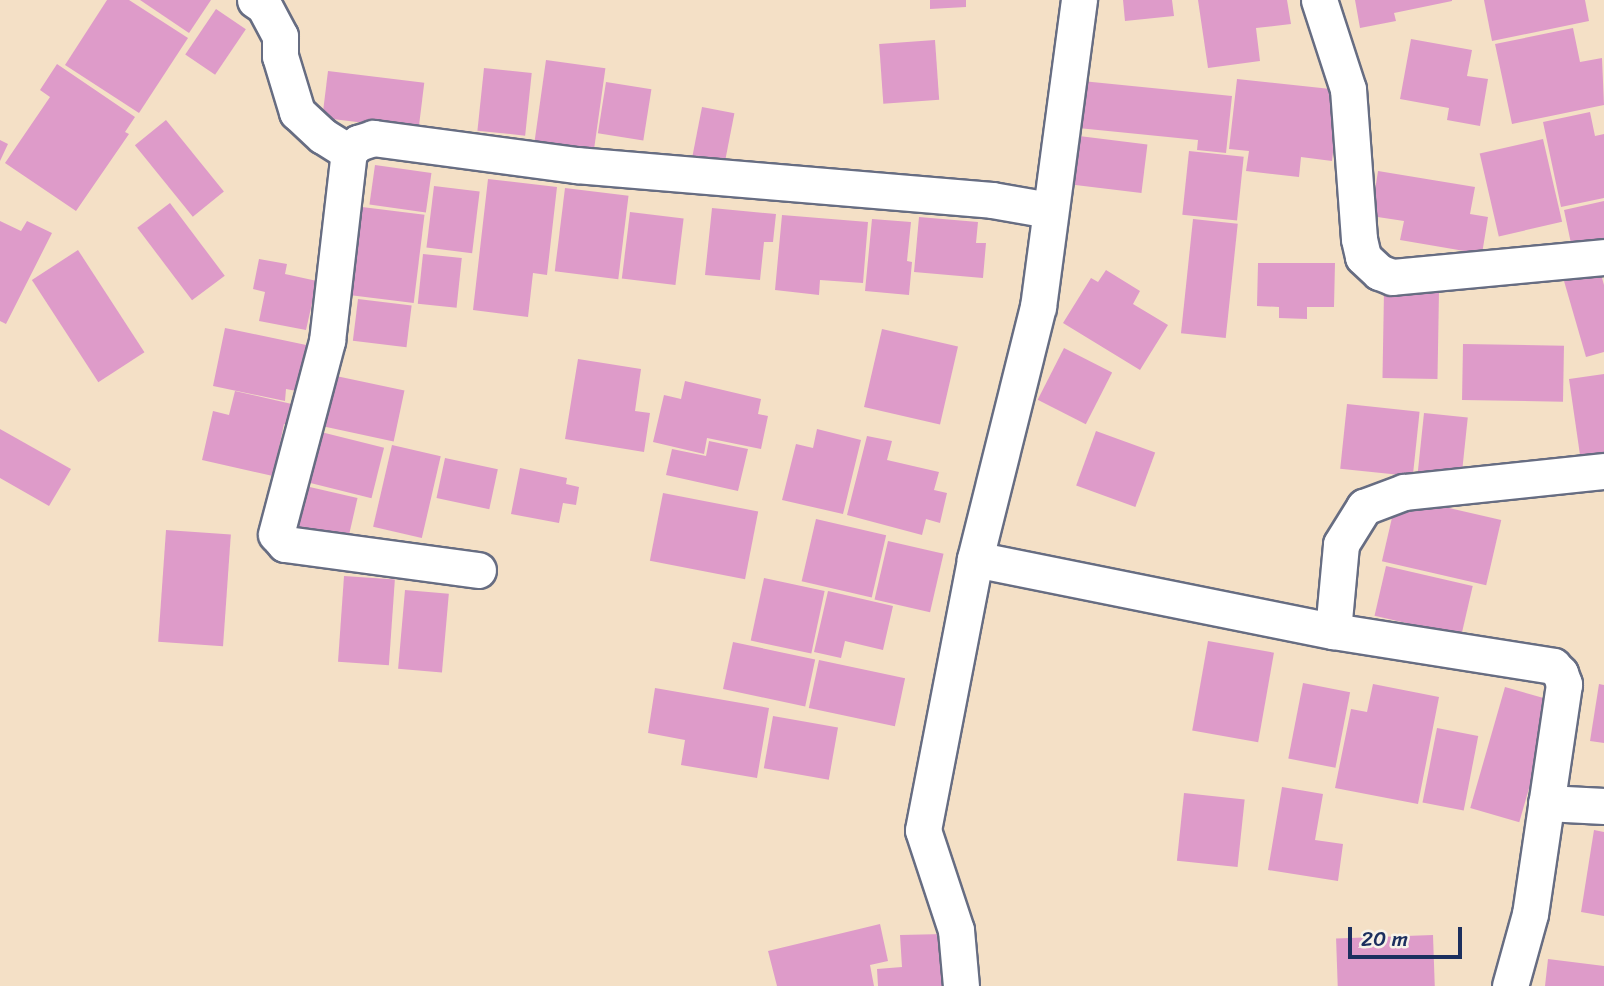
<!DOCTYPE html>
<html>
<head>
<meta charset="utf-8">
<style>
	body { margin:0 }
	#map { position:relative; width:1604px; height:986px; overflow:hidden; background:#f4e0c6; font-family:Sriracha,sans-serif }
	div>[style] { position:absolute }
	.building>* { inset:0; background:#de9bc9; transform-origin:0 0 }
	.roads { filter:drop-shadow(2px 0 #676d82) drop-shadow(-2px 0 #676d82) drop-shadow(0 2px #676d82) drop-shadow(0 -2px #676d82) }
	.minor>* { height:35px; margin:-17.5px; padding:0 17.5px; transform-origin:17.5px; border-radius:17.5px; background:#fff }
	span { translate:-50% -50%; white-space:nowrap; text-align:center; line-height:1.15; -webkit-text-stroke:6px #f7f3e8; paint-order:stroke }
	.scale { position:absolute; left:1348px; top:927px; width:114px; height:32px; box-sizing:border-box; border:4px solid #1b2f5e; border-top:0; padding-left:9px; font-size:21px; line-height:24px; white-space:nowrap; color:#1b2f5e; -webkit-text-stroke:5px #f7f3e8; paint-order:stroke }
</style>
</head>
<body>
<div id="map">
	<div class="building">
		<i style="clip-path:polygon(107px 0,129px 0,188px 38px,139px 113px,65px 65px)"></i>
		<i style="clip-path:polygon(140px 0,211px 0,189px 33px)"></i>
		<i style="clip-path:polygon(930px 0,966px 0,966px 7px,930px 9px)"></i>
		<i style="clip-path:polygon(1123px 0,1172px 0,1174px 16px,1125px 21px)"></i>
		<i style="clip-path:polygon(1198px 0,1287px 0,1291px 24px,1256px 28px,1260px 61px,1208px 68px)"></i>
		<i style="clip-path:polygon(1355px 0,1452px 0,1452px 1px,1394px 13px,1396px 21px,1360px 28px)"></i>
		<i style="clip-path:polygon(1484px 0,1585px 0,1589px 21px,1492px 41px)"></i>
		<i style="left:216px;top:9px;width:36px;height:55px;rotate:34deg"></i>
		<i style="clip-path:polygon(1573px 28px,1580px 62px,1602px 58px,1604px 105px,1512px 124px,1495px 44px)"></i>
		<i style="clip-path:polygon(1411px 39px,1472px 50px,1467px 76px,1488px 79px,1480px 126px,1447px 120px,1449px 108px,1400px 99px)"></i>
		<i style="left:935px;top:40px;width:60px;height:56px;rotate:86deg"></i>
		<i style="left:546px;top:60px;width:60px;height:90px;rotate:8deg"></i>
		<i style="clip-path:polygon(57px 64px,135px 117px,125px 132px,129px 134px,76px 211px,5px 163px,50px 97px,40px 90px)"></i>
		<i style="left:484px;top:68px;width:48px;height:63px;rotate:6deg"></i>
		<i style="left:328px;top:71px;width:97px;height:47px;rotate:7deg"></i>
		<i style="clip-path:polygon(1237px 79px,1340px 90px,1332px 161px,1301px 157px,1299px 177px,1246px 171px,1249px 151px,1229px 149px)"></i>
		<i style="clip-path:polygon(1082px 81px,1232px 96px,1226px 153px,1197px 150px,1198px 140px,1078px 128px)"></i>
		<i style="left:606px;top:82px;width:46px;height:52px;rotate:9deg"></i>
		<i style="left:702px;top:107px;width:33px;height:53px;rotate:11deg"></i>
		<i style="clip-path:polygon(1590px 112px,1595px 136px,1604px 134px,1604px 198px,1561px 207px,1543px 122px)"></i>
		<i style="left:166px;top:120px;width:92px;height:40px;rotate:51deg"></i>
		<i style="left:1071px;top:135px;width:77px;height:49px;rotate:7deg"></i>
		<i style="left:1543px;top:139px;width:85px;height:65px;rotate:77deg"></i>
		<i style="clip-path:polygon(0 140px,8px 144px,0 161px)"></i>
		<i style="left:1189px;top:151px;width:55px;height:64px;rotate:6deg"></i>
		<i style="left:375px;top:165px;width:57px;height:40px;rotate:8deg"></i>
		<i style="clip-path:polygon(1378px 171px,1475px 187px,1470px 214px,1488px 217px,1482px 254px,1400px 240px,1404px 221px,1371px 216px)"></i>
		<i style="clip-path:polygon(488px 179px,557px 187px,547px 275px,533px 273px,528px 317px,473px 310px)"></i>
		<i style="left:434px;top:186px;width:46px;height:62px;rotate:7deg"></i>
		<i style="left:565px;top:188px;width:64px;height:84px;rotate:7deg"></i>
		<i style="clip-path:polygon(1604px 201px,1604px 246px,1573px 253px,1564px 210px)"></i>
		<i style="left:170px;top:203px;width:91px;height:41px;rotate:53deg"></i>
		<i style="left:362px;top:207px;width:63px;height:89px;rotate:7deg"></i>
		<i style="clip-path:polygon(712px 208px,776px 214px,773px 242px,764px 242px,760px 280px,705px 275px)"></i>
		<i style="left:630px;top:212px;width:54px;height:67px;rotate:7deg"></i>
		<i style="clip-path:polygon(782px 215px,868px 222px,863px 283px,820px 280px,819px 295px,775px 290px)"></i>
		<i style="clip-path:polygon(919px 217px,978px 222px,976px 243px,986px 243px,983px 278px,914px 272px)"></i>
		<i style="clip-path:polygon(872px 219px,911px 222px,907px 261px,912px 262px,909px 295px,865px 291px)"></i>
		<i style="left:1193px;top:219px;width:45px;height:115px;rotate:6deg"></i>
		<i style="clip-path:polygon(0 221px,21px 231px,27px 221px,52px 233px,6px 324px,0 321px)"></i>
		<i style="left:78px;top:250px;width:122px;height:55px;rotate:57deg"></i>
		<i style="left:423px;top:254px;width:39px;height:50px;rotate:6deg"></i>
		<i style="clip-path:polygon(259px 259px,287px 264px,285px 274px,317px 281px,306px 330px,259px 321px,265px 292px,253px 289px)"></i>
		<i style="clip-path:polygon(1258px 263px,1335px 263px,1334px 307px,1307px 307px,1307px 319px,1279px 318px,1279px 307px,1257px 306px)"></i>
		<i style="clip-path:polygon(1106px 270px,1140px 291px,1133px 304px,1168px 325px,1140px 370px,1063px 323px,1091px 278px,1098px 282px)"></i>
		<i style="clip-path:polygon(1600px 271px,1604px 285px,1604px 352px,1586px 357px,1564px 281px)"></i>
		<i style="left:1384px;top:291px;width:55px;height:87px;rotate:1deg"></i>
		<i style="left:358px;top:299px;width:54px;height:42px;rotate:7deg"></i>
		<i style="clip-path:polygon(225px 328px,311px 346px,302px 392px,286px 389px,285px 401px,213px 386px)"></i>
		<i style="left:882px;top:329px;width:78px;height:80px;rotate:13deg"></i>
		<i style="left:1463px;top:344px;width:101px;height:56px;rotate:1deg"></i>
		<i style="left:1064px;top:348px;width:54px;height:58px;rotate:27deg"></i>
		<i style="clip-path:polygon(578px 359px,641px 369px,635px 411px,650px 413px,644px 452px,565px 439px)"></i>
		<i style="clip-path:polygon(1604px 374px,1604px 452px,1580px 455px,1569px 379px)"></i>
		<i style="left:336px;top:376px;width:70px;height:52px;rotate:12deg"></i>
		<i style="clip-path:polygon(685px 381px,761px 399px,758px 414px,768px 416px,761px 449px,707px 438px,704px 454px,653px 442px,664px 395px,681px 399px)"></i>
		<i style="clip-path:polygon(235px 391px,296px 405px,291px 426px,284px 424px,273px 476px,202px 460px,213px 411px,229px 415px)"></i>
		<i style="left:1347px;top:404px;width:73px;height:65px;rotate:6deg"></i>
		<i style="left:1424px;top:413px;width:44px;height:63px;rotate:6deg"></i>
		<i style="clip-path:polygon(0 429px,71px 469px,49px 506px,0 478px)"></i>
		<i style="clip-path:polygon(817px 429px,861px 440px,843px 514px,782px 500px,796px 444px,813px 448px)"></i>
		<i style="left:1096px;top:431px;width:63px;height:58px;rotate:20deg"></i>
		<i style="left:321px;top:432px;width:65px;height:52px;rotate:14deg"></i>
		<i style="clip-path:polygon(867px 436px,892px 441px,887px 460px,939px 472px,934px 490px,947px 493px,940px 523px,926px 519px,922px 535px,847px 515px)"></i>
		<i style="clip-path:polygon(709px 441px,748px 449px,738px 491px,666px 475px,672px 449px,706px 456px)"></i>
		<i style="left:392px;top:445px;width:50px;height:84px;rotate:13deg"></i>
		<i style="left:445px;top:458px;width:54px;height:41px;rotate:12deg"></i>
		<i style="clip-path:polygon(520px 468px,567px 478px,566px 484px,579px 487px,576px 505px,563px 503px,559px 523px,511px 514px)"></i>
		<i style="left:301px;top:485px;width:58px;height:45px;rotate:13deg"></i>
		<i style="left:663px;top:493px;width:97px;height:69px;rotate:11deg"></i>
		<i style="left:1397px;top:496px;width:107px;height:67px;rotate:13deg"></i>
		<i style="left:816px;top:519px;width:72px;height:64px;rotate:13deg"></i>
		<i style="left:166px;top:530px;width:65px;height:112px;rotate:4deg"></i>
		<i style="left:888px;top:541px;width:57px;height:60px;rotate:13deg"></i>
		<i style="left:1386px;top:566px;width:89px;height:51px;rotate:13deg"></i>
		<i style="left:344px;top:576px;width:51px;height:86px;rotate:4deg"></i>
		<i style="left:764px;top:578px;width:62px;height:64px;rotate:12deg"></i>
		<i style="left:405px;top:590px;width:44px;height:79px;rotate:5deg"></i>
		<i style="clip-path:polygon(828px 591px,893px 606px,883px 650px,845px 641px,841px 658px,814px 652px)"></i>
		<i style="left:1208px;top:641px;width:67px;height:91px;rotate:10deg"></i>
		<i style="left:733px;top:642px;width:84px;height:48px;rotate:12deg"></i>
		<i style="left:819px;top:660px;width:88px;height:49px;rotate:12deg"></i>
		<i style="left:1303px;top:683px;width:48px;height:77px;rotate:11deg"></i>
		<i style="clip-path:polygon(1373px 684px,1439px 697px,1418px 804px,1335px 788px,1351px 709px,1367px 712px)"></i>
		<i style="clip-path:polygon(1599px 684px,1604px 685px,1604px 743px,1590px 741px)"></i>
		<i style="left:1505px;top:687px;width:51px;height:126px;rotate:16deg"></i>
		<i style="clip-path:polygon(655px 688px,769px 708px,757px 778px,681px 765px,685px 740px,648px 733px)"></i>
		<i style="left:773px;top:716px;width:66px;height:53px;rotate:10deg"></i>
		<i style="left:1437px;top:728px;width:42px;height:76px;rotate:11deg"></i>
		<i style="clip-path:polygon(1282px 787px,1323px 794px,1315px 840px,1343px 844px,1338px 881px,1268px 870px)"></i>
		<i style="left:1184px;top:793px;width:61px;height:68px;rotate:6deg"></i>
		<i style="clip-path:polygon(1594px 830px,1604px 832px,1604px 916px,1581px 912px)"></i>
		<i style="clip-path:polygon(880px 924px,888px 961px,870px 965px,874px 986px,777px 986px,768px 951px)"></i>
		<i style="clip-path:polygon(944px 934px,946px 986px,878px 986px,877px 969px,902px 967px,900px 935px)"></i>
		<i style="left:1433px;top:935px;width:51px;height:97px;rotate:88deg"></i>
		<i style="clip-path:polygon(1548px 959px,1604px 966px,1604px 986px,1545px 986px)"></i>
	</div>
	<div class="roads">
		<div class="minor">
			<i style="left:255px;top:0;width:11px;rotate:34deg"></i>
			<i style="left:264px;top:6px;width:34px;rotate:62deg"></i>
			<i style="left:280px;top:36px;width:20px;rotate:90deg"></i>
			<i style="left:280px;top:56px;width:59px;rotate:73.1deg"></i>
			<i style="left:297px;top:112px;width:35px;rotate:43deg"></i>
			<i style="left:323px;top:136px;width:31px;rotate:32deg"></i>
			<i style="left:1319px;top:0;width:94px;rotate:72deg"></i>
			<i style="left:1348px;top:89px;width:150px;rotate:85.8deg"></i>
			<i style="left:1359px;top:239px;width:18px;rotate:77deg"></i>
			<i style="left:1363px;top:257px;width:22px;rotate:43deg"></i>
			<i style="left:1379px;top:272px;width:14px;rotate:21deg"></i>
			<i style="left:1392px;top:277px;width:213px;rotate:-5.4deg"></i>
			<i style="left:975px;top:559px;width:365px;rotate:11.4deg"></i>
			<i style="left:1333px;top:631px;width:223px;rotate:9deg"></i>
			<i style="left:1553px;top:666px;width:10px;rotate:45deg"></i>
			<i style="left:1560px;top:673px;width:12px;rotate:70deg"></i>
			<i style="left:1564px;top:684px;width:232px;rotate:98.4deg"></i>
			<i style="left:1530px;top:914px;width:75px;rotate:105.5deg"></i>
			<i style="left:478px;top:570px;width:195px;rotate:-172.3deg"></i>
			<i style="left:285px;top:544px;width:13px;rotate:-132deg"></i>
			<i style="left:276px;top:534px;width:200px;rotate:-75.2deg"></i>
			<i style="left:327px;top:341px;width:190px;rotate:-83.4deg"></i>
			<i style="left:349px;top:152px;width:13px;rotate:-45deg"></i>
			<i style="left:358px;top:143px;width:16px;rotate:-18deg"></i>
			<i style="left:373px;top:138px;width:205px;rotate:7.6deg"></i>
			<i style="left:576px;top:165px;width:417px;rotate:4.8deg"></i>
			<i style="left:992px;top:200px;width:58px;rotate:10deg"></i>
			<i style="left:1333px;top:631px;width:87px;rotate:-84.7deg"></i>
			<i style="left:1341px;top:544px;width:44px;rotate:-58.1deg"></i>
			<i style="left:1364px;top:507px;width:43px;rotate:-20.6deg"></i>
			<i style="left:1404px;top:492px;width:201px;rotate:-6deg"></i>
			<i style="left:1546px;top:803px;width:58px;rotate:3deg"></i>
			<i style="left:961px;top:986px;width:56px;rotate:-95.1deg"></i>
			<i style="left:956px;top:930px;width:105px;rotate:-108.3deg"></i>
			<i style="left:923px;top:830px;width:276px;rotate:-79.1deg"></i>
			<i style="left:975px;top:559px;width:260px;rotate:-76deg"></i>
			<i style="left:1038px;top:307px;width:310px;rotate:-82.4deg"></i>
		</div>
	</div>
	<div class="scale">20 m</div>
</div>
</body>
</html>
